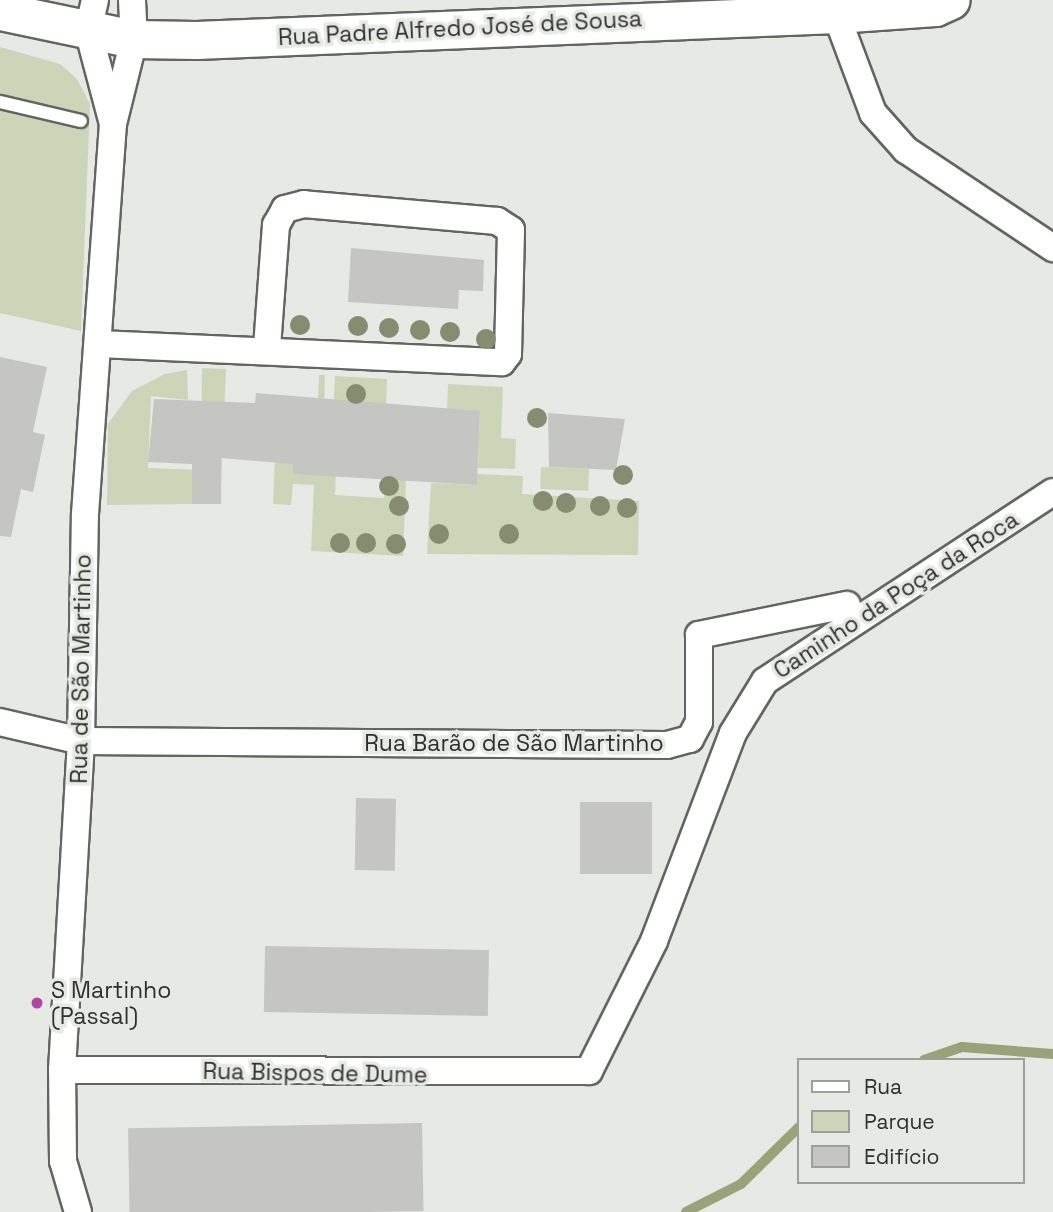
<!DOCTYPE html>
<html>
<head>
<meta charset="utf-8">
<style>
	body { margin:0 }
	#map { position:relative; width:1053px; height:1212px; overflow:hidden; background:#e7e9e4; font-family:"Space Grotesk",sans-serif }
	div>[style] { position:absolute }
	.green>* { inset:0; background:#cdd5b8; transform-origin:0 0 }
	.stream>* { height:10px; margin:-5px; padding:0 5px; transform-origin:5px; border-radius:5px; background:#98a379 }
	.building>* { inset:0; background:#c5c6c2; transform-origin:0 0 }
	.roads { filter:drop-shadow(2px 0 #636560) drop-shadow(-2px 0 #636560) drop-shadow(0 2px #636560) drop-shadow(0 -2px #636560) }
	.lane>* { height:12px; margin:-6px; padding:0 6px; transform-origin:6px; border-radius:6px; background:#fff }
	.street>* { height:26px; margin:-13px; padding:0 13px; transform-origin:13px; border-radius:13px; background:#fff }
	.secondary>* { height:37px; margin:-18.5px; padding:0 18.5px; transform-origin:18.5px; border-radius:18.5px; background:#fff }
	.trees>* { width:20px; height:20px; margin:-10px; border-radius:50%; background:#868c6f }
	.dots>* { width:19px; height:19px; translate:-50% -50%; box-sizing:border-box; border:4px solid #e7e9e4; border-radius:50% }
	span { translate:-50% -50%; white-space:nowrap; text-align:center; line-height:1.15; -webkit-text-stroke:7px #e7e9e4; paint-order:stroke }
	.street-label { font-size:23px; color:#2f2f2d }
	.poi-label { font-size:23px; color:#2f2f2d }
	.left { translate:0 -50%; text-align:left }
	.legend { position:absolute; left:797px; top:1058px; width:228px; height:126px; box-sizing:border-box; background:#e7e9e4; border:2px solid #9d9f9b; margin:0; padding:9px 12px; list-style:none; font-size:21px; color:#2f2f2d }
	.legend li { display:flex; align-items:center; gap:14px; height:35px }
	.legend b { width:35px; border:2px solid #9d9f9b }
</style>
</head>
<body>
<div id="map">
	<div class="green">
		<i style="clip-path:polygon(0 47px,60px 64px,77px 79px,90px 104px,81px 331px,0 313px)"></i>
		<i style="clip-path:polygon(202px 368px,226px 369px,221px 488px,193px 488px,192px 504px,107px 505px,108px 424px,132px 391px,165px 374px,187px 370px,188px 400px,151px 396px,148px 468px,201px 470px)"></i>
		<i style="clip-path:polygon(319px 375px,325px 375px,323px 442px,337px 444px,335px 495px,384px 498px,386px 479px,406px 480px,403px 556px,311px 551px,314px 485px,293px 484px,291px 505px,273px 504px,275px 457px,315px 459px)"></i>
		<i style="clip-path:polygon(335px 376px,387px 379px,386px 404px,332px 435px)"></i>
		<i style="clip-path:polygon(448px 384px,503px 387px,501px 438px,516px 439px,515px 469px,478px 468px,480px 411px,447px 410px)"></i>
		<i style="left:541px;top:467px;width:48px;height:22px;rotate:2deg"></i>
		<i style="clip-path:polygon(477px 474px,523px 476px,522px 494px,639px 501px,638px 555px,427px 554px,431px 483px,477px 485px)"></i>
	</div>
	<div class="stream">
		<i style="left:924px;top:1060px;width:40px;rotate:-18.9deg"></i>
		<i style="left:962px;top:1047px;width:91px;rotate:4.4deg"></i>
		<i style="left:686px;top:1212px;width:62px;rotate:-27deg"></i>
		<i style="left:741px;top:1184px;width:81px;rotate:-44.5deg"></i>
	</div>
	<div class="building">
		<i style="clip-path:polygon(351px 248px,484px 260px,483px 291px,459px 290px,458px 309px,348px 302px)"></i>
		<i style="clip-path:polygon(0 357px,47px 367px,33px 432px,45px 435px,33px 492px,21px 489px,11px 537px,0 536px)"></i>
		<i style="clip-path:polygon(256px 393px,480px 411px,477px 485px,293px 474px,293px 464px,221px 458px,221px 504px,192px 504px,192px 464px,148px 462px,154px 399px,255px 403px)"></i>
		<i style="clip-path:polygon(548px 413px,625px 419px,616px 470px,549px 467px)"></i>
		<i style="left:356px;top:798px;width:40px;height:72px;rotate:1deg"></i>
		<i style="left:580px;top:802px;width:72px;height:72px"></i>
		<i style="left:265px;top:946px;width:224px;height:66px;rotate:1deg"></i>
		<i style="left:422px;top:1123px;width:88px;height:294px;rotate:89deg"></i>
	</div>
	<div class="roads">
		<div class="lane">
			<i style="left:0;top:102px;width:83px;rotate:13.2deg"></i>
		</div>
		<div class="street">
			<i style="left:95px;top:0;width:31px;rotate:103deg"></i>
			<i style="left:88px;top:30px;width:93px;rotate:75.1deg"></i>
			<i style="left:836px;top:14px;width:106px;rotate:69.5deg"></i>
			<i style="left:873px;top:113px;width:50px;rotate:48.3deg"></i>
			<i style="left:906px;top:150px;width:177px;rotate:33.7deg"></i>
			<i style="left:99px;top:344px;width:403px;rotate:2.6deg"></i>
			<i style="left:502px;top:362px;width:10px;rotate:-53deg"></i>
			<i style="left:508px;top:354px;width:124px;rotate:-88.6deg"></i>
			<i style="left:511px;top:230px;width:17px;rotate:-147deg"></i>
			<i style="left:497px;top:221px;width:194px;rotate:-175deg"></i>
			<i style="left:304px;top:204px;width:20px;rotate:165deg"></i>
			<i style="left:285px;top:209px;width:18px;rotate:119deg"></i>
			<i style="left:276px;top:225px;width:123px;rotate:94.2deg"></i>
			<i style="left:0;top:722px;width:83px;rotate:13.2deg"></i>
			<i style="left:81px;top:741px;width:586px;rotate:0.39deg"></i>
			<i style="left:667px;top:745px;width:24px;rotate:-15deg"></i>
			<i style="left:690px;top:739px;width:19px;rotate:-62deg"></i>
			<i style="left:699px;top:722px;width:87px;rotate:-90deg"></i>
			<i style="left:699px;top:635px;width:151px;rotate:-11.5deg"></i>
			<i style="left:62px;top:1070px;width:527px;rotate:0.11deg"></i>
			<i style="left:589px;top:1071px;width:145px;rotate:-63.4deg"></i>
			<i style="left:654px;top:941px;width:222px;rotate:-69.2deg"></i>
			<i style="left:733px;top:733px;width:61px;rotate:-58.4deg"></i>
			<i style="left:765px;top:681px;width:344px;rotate:-33.3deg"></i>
			<i style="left:78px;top:1212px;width:53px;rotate:-106.4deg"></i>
			<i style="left:63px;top:1161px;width:91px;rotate:-90.6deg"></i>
			<i style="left:62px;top:1070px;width:330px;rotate:-86.7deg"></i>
			<i style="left:81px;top:741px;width:227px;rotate:-89deg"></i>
			<i style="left:85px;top:514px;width:391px;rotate:-85.9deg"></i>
			<i style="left:113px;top:124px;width:88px;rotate:-76.1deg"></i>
			<i style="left:134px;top:39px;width:39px;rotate:-93deg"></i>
		</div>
		<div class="secondary">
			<i style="left:0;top:11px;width:137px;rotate:11.8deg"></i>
			<i style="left:134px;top:39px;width:62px;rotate:0.9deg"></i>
			<i style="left:196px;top:40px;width:641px;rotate:-2.33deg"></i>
			<i style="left:836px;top:14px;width:99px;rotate:-4deg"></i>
			<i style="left:935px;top:7px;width:17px;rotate:-24deg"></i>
		</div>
	</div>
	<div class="trees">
		<i style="left:300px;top:325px"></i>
		<i style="left:358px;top:326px"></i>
		<i style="left:389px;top:328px"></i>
		<i style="left:420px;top:330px"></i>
		<i style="left:450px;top:332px"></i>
		<i style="left:486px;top:339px"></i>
		<i style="left:356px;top:394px"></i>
		<i style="left:537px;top:418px"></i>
		<i style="left:623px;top:475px"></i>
		<i style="left:389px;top:486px"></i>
		<i style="left:543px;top:501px"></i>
		<i style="left:566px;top:503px"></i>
		<i style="left:399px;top:506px"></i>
		<i style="left:600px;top:506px"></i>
		<i style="left:627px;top:508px"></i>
		<i style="left:439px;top:534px"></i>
		<i style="left:509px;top:534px"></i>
		<i style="left:340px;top:543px"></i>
		<i style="left:366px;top:543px"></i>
		<i style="left:396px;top:544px"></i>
	</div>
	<div class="dots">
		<i style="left:37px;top:1003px;background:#ae46a8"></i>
	</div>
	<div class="street-label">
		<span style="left:460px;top:28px;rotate:-3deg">Rua Padre Alfredo José de Sousa</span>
		<span style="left:896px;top:595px;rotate:-33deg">Caminho da Poça da Roca</span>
		<span style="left:81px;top:669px;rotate:-89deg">Rua de São Martinho</span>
		<span style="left:514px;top:743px">Rua Barão de São Martinho</span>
		<span style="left:315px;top:1073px;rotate:1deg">Rua Bispos de Dume</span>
	</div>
	<div class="poi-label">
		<span class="left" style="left:51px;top:1003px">S Martinho<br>(Passal)</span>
	</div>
	<ul class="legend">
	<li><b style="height:9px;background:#fff"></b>Rua</li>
	<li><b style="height:19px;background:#cdd5b8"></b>Parque</li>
	<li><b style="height:19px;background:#c5c6c2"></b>Edifício</li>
	</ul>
</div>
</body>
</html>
